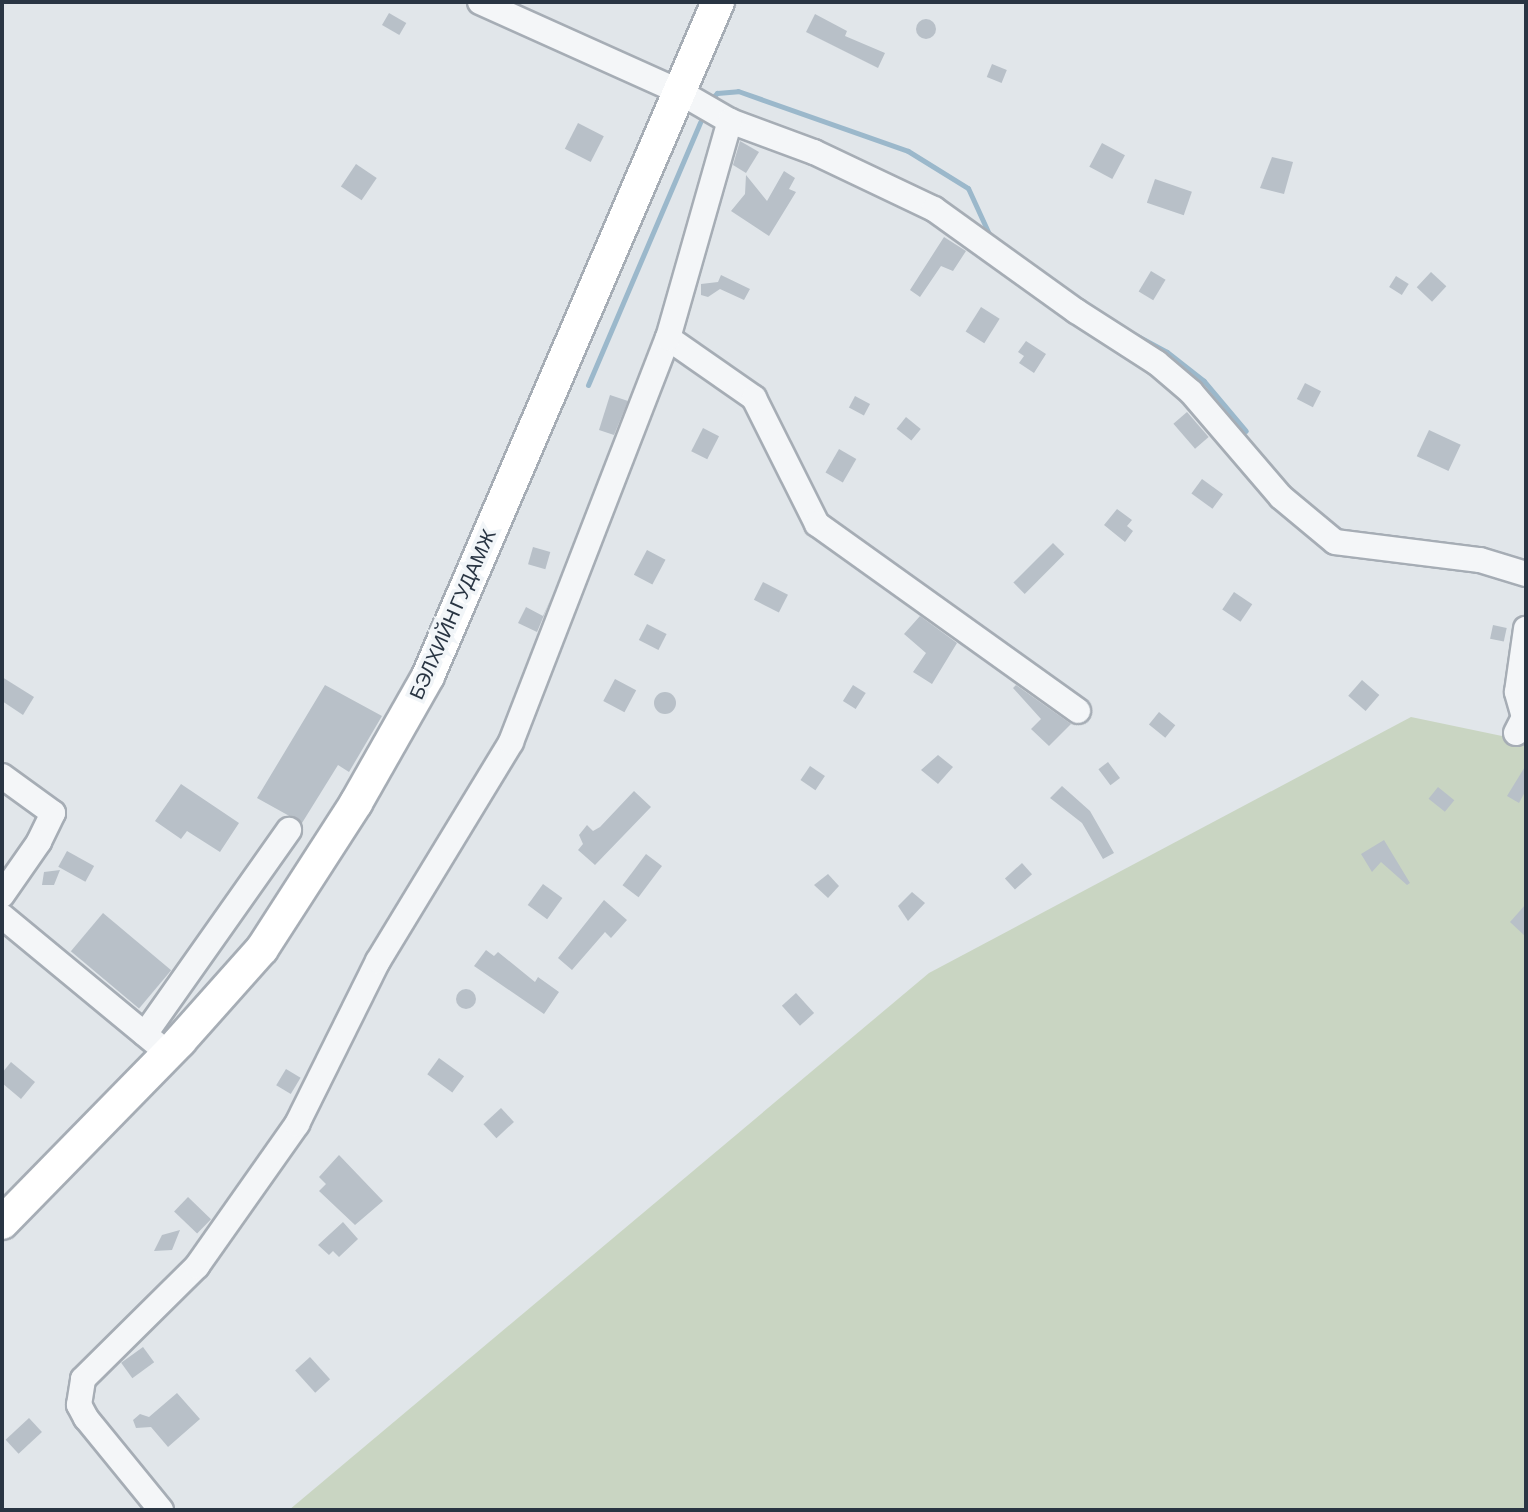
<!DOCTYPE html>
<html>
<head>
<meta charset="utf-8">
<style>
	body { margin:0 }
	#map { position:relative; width:1528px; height:1512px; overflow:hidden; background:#e1e6ea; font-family:"Asap Condensed",sans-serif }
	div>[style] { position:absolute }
	.green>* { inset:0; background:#c9d5c2 }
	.stream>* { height:5px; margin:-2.5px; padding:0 2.5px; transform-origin:2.5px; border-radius:2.5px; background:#9bb8cb }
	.building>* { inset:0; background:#b8c0c8; transform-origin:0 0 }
	.round { border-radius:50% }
	.roads { filter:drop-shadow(2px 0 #a6adb5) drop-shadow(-2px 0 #a6adb5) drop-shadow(0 2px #a6adb5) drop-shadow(0 -2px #a6adb5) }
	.minor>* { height:24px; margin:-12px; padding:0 12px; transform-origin:12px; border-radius:12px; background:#f4f6f8 }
	.major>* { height:32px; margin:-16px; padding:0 16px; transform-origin:16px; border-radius:16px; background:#fff }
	span { translate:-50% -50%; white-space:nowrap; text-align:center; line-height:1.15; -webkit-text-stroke:7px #f1f5f8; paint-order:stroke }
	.street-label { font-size:20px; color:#293543 }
	.frame { position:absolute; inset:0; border:4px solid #293543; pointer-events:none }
</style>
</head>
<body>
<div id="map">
	<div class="green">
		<i style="clip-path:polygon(1411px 717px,1526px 741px,1526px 1510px,289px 1510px,929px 973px)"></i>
	</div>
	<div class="stream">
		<i style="left:710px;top:100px;width:10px;rotate:-45deg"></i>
		<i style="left:717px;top:93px;width:21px;rotate:-5deg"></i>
		<i style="left:738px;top:91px;width:180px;rotate:19.4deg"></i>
		<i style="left:908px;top:151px;width:70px;rotate:31.7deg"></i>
		<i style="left:968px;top:188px;width:53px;rotate:65.4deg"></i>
		<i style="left:1130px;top:332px;width:42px;rotate:28.4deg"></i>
		<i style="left:1167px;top:352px;width:47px;rotate:38.1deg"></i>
		<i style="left:1204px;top:381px;width:65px;rotate:50deg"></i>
		<i style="left:588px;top:385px;width:286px;rotate:-66.9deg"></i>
	</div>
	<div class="building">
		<i style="left:389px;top:13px;width:20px;height:14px;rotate:30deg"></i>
		<i style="clip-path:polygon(815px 14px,847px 31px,845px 36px,885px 53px,878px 68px,806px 32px)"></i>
		<i class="round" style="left:916px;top:19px;width:20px;height:20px"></i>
		<i style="left:992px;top:64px;width:16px;height:14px;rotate:22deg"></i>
		<i style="left:578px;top:123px;width:29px;height:29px;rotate:27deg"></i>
		<i style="clip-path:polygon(740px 141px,759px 152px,746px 173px,733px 165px)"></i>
		<i style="left:1102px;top:143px;width:26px;height:27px;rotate:28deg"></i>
		<i style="clip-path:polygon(1272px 157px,1293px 162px,1284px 194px,1260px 188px)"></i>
		<i style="left:356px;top:164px;width:25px;height:27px;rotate:34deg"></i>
		<i style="clip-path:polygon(784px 171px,795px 178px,789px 189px,796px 192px,769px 236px,731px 211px,745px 194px,746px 175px,767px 201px)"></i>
		<i style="left:1155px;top:179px;width:39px;height:25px;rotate:19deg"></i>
		<i style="clip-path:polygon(944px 237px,966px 251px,953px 271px,941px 266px,920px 297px,910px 290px)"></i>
		<i style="left:1151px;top:271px;width:17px;height:24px;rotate:31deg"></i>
		<i style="left:1431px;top:272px;width:21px;height:21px;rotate:43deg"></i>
		<i style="clip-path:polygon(721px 275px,750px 289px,744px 300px,720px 289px,708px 297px,701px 295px,701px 284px,718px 282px)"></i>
		<i style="left:1396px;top:276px;width:15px;height:13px;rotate:32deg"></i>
		<i style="left:981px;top:307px;width:22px;height:29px;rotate:32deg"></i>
		<i style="clip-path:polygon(1026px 341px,1046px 354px,1034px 373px,1019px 363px,1024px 356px,1018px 352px)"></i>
		<i style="left:1305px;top:383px;width:18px;height:18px;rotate:27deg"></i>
		<i style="clip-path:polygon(610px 395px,628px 401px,614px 435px,599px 430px)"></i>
		<i style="left:855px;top:396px;width:17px;height:13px;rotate:28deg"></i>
		<i style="left:1187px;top:412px;width:33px;height:18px;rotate:49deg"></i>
		<i style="left:906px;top:417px;width:19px;height:15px;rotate:39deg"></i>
		<i style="left:703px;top:428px;width:18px;height:26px;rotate:27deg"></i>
		<i style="left:1429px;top:430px;width:35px;height:29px;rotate:25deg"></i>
		<i style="left:839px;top:449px;width:20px;height:27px;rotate:30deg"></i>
		<i style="left:1202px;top:479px;width:26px;height:18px;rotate:36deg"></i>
		<i style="clip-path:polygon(1117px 509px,1132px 520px,1127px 526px,1133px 531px,1125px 542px,1104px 525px)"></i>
		<i style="left:1053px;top:543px;width:16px;height:56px;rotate:45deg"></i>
		<i style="left:533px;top:547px;width:18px;height:18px;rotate:16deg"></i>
		<i style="left:647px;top:550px;width:21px;height:28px;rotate:28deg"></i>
		<i style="left:763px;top:582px;width:28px;height:20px;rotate:27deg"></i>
		<i style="left:1234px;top:592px;width:22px;height:21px;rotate:34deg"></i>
		<i style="clip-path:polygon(552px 596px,537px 632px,518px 623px,526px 607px,543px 616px)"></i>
		<i style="clip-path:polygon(920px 616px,957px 643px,932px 684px,913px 672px,926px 653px,904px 634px)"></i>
		<i style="left:647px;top:624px;width:22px;height:18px;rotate:27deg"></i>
		<i style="left:1493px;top:625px;width:14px;height:14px;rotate:12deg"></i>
		<i style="clip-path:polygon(2px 677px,34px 697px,23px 715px,2px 701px)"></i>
		<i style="left:615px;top:679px;width:24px;height:25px;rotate:28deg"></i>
		<i style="left:1362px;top:680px;width:23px;height:21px;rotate:41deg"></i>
		<i style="clip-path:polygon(325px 685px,382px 716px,349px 772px,338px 765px,302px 823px,257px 798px)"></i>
		<i style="left:853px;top:685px;width:15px;height:19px;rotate:32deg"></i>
		<i style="clip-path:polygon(1016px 685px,1071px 724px,1049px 746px,1031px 729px,1041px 719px,1013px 688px)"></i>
		<i class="round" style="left:654px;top:692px;width:22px;height:22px"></i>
		<i style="left:1159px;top:712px;width:21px;height:16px;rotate:39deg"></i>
		<i style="clip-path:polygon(938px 755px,953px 767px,938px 784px,921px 770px)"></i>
		<i style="left:1108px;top:762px;width:20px;height:12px;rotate:53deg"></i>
		<i style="clip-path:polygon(1526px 765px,1526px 790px,1519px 803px,1507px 796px)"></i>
		<i style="left:810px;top:766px;width:18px;height:17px;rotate:34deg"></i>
		<i style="clip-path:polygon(181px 784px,239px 823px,220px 852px,187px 831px,181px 839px,155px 821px)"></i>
		<i style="clip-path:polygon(1062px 786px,1090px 811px,1114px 853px,1103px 859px,1082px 823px,1050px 798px)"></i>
		<i style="left:1438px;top:787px;width:21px;height:15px;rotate:39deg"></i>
		<i style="clip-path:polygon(634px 791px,651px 807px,595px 865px,578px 850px,583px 844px,579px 835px,587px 825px,593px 831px,600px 827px)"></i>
		<i style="clip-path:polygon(1384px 840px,1410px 883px,1407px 885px,1381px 862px,1372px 872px,1361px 854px)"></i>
		<i style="left:67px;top:851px;width:31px;height:18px;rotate:29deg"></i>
		<i style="left:646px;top:854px;width:20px;height:39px;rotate:37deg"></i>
		<i style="left:1022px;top:863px;width:15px;height:23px;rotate:48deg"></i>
		<i style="clip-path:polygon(60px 870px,54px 885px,42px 885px,44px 872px)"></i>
		<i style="clip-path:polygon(828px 874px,839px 886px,828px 898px,814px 885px)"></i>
		<i style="left:543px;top:884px;width:24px;height:26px;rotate:36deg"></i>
		<i style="clip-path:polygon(912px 892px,925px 903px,908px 921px,898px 906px)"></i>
		<i style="clip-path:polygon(604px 900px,627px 920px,611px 938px,605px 932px,572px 970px,558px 958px)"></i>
		<i style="clip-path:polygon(1526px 904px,1526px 937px,1510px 922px)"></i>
		<i style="left:103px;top:913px;width:89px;height:50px;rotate:40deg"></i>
		<i style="clip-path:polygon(486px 950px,494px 956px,498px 952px,535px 982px,538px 977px,559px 992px,544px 1014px,474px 966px)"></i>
		<i class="round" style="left:456px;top:989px;width:20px;height:20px"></i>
		<i style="left:796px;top:993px;width:27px;height:19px;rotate:48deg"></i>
		<i style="left:439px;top:1058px;width:31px;height:20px;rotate:36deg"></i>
		<i style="clip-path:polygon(11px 1062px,35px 1082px,21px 1099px,2px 1083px,2px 1073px)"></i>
		<i style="left:286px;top:1069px;width:17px;height:19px;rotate:31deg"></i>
		<i style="left:501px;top:1108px;width:19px;height:24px;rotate:47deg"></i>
		<i style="clip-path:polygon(339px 1155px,383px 1201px,355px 1225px,319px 1191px,326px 1184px,319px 1177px)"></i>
		<i style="left:188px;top:1197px;width:32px;height:20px;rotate:44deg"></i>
		<i style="clip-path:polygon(343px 1222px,358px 1239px,339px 1257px,333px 1251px,329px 1255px,318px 1245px)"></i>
		<i style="clip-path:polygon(180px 1230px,172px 1250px,154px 1251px,162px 1235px)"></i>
		<i style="left:143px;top:1347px;width:19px;height:27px;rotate:54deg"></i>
		<i style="left:310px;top:1357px;width:30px;height:20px;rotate:48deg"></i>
		<i style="clip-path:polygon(177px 1393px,200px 1419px,168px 1447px,151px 1427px,136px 1428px,133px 1420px,140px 1414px,149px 1417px)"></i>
		<i style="left:29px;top:1418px;width:19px;height:32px;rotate:47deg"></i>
	</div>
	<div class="roads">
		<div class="minor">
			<i style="left:480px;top:2px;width:217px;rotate:24.2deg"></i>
			<i style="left:678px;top:91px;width:60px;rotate:30deg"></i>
			<i style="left:730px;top:121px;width:90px;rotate:20.3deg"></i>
			<i style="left:814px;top:152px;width:133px;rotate:25.4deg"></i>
			<i style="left:934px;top:209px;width:175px;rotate:35.7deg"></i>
			<i style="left:1076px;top:311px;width:96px;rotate:32.7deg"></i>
			<i style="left:1157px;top:363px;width:45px;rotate:40.5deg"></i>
			<i style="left:1191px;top:392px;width:138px;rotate:49.4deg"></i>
			<i style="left:1281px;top:497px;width:70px;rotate:39.8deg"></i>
			<i style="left:1335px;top:542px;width:146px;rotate:7.1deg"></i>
			<i style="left:1480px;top:560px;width:48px;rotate:16.9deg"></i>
			<i style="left:668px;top:338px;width:105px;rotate:34.9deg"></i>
			<i style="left:754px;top:398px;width:141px;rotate:63.4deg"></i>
			<i style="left:817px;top:524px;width:321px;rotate:35.6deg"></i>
			<i style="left:1516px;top:733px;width:18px;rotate:-63deg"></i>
			<i style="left:1524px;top:717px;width:26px;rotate:-106deg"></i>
			<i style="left:1517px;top:692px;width:64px;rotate:-81.9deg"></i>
			<i style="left:2px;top:776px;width:63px;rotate:36deg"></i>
			<i style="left:53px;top:813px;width:32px;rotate:116deg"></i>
			<i style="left:39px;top:842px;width:65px;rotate:124.9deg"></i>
			<i style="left:2px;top:916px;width:201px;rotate:39.6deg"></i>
			<i style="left:145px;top:1034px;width:250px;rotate:-54.8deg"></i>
			<i style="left:161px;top:1510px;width:119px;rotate:-129.2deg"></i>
			<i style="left:86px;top:1418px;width:15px;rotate:-118deg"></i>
			<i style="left:79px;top:1405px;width:26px;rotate:-81deg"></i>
			<i style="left:83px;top:1379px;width:161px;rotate:-44.7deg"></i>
			<i style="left:197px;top:1266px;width:174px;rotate:-54.8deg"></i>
			<i style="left:297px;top:1124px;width:182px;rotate:-63.6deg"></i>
			<i style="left:378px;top:961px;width:256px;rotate:-58.7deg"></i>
			<i style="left:511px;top:742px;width:433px;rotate:-68.8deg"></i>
			<i style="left:668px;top:338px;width:226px;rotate:-74.1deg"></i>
		</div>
		<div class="major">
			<i style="left:2px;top:1223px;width:255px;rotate:-45.6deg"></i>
			<i style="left:180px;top:1041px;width:123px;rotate:-48.3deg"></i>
			<i style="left:262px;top:949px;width:174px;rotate:-57.2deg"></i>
			<i style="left:356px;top:803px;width:146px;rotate:-60.4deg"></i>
			<i style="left:428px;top:676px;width:734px;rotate:-66.72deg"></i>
		</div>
	</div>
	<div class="street-label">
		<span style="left:452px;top:614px;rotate:-66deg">БЭЛХИЙН ГУДАМЖ</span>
	</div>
	<div class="frame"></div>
</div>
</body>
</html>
